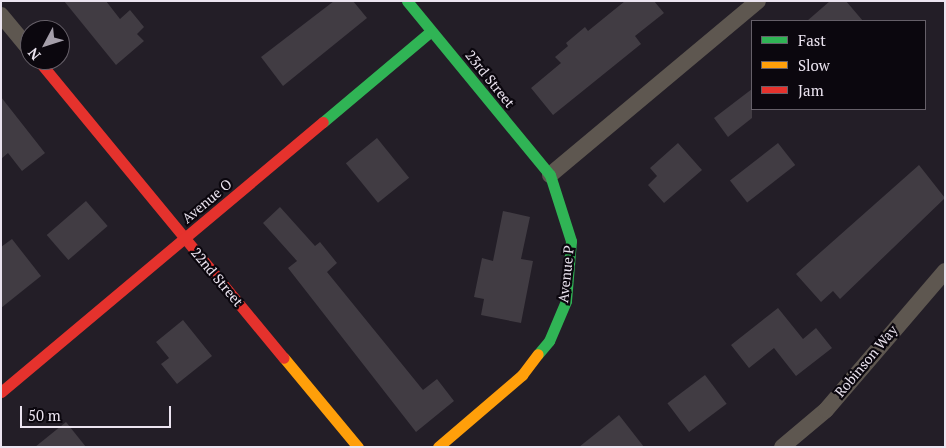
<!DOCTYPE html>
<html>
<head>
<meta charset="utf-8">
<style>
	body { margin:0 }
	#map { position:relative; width:946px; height:448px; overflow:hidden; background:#231e27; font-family:"PT Serif",serif }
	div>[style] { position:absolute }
	.building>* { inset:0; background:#413c43; transform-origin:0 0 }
	.street>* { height:16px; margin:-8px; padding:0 8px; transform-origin:8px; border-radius:8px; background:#5e5750 }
	.fast>* { height:11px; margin:-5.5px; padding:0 5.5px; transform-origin:5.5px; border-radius:5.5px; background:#30b455 }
	.slow>* { height:11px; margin:-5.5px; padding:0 5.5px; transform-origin:5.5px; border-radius:5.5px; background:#ff9f0a }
	.jam>* { height:11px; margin:-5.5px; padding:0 5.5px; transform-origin:5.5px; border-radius:5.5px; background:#e5322d }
	span { translate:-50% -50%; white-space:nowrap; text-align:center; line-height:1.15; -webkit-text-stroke:4.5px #0b070e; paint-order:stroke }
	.street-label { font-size:14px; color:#ebe4f0 }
	.frame { position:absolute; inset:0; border:2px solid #ebe4f0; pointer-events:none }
	.legend { position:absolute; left:751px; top:20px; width:175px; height:90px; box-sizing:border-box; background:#0b070e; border:1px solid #655f68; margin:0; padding:6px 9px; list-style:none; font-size:15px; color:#ebe4f0 }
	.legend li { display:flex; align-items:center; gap:10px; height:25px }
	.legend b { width:25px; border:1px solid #655f68 }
	.north { position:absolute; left:20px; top:20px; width:50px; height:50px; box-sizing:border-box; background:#0b070e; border:1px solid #655f68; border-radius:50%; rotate:230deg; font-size:14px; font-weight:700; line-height:20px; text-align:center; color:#ebe4f0 }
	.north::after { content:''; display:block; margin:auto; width:18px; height:22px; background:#a59faa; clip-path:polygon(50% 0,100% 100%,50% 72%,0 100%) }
	.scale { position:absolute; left:20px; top:406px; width:151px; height:22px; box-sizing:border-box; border:2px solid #ebe4f0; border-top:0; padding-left:6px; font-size:15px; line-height:18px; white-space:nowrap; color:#ebe4f0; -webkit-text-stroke:4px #0b070e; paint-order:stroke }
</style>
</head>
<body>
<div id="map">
	<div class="building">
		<i style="clip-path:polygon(64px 1px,106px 1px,120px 19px,130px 10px,144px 27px,137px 34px,144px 41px,116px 65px)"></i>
		<i style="clip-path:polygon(334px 1px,353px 1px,367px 18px,283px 86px,261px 57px)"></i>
		<i style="clip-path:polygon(625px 1px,654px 1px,664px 13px,635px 36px,641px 44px,553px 115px,531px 88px,561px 63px,555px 57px,568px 46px,566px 43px,585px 27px,588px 31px)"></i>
		<i style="clip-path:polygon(830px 1px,846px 1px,863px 21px,807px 21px)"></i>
		<i style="clip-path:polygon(752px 89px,752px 118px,728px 137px,714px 118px)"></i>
		<i style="clip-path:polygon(1px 97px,45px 153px,22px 171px,8px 153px,1px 159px)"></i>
		<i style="left:377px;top:138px;width:51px;height:40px;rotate:51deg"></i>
		<i style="clip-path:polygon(678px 143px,702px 170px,664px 203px,648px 185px,657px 176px,650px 168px)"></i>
		<i style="left:778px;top:143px;width:28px;height:61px;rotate:52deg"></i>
		<i style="clip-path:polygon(919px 165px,945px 198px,840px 299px,833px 291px,821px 302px,796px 274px)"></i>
		<i style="left:86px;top:201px;width:33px;height:52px;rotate:49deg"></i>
		<i style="clip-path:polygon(280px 207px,315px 246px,320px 242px,337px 263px,327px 272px,423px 390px,437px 379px,454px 401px,416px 432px,288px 268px,297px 261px,263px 223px)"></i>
		<i style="clip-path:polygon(503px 211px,530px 217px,521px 259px,533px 261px,521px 323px,481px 315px,484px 299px,474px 297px,482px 258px,493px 261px)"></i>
		<i style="clip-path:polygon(12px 239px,41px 276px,1px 308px,1px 247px)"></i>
		<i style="clip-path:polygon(778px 308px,803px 339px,816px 328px,832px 348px,796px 376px,774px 348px,749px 368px,731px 345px)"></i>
		<i style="clip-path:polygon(183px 320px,212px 356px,177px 384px,161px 364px,169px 358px,156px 342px)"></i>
		<i style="left:705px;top:375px;width:36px;height:47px;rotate:53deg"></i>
		<i style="clip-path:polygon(619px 415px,644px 447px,579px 447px)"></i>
		<i style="clip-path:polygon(66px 422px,86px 447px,35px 447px)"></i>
	</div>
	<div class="street">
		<i style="left:1px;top:15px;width:45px;rotate:50.4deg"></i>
		<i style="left:550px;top:175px;width:271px;rotate:-39.9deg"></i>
		<i style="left:782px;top:447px;width:57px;rotate:-40.1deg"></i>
		<i style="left:826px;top:410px;width:183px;rotate:-49.4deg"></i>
	</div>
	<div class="fast">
		<i style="left:407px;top:1px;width:225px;rotate:50.6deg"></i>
		<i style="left:550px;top:175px;width:69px;rotate:72.3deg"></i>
		<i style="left:571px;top:241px;width:60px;rotate:94.8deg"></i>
		<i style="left:566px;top:301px;width:43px;rotate:113deg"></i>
		<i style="left:549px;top:341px;width:17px;rotate:130deg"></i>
		<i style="left:323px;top:122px;width:141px;rotate:-40.1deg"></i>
	</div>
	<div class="slow">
		<i style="left:284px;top:358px;width:116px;rotate:50.3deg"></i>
		<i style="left:438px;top:447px;width:111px;rotate:-40.6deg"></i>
		<i style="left:522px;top:375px;width:26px;rotate:-53deg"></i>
	</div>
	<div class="jam">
		<i style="left:38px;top:60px;width:386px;rotate:50.5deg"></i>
		<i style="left:1px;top:392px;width:420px;rotate:-40deg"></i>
	</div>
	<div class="street-label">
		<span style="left:490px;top:79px;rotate:51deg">23rd Street</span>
		<span style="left:207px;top:201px;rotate:-40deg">Avenue O</span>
		<span style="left:566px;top:274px;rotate:-84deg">Avenue P</span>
		<span style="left:217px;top:277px;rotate:50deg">22nd Street</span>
		<span style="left:866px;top:361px;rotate:-50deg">Robinson Way</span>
	</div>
	<div class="frame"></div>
	<ul class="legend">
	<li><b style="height:6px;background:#30b455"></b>Fast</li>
	<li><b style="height:6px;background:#ff9f0a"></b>Slow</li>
	<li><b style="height:6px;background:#e5322d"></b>Jam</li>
	</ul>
	<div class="north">N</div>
	<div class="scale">50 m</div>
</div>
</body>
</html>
